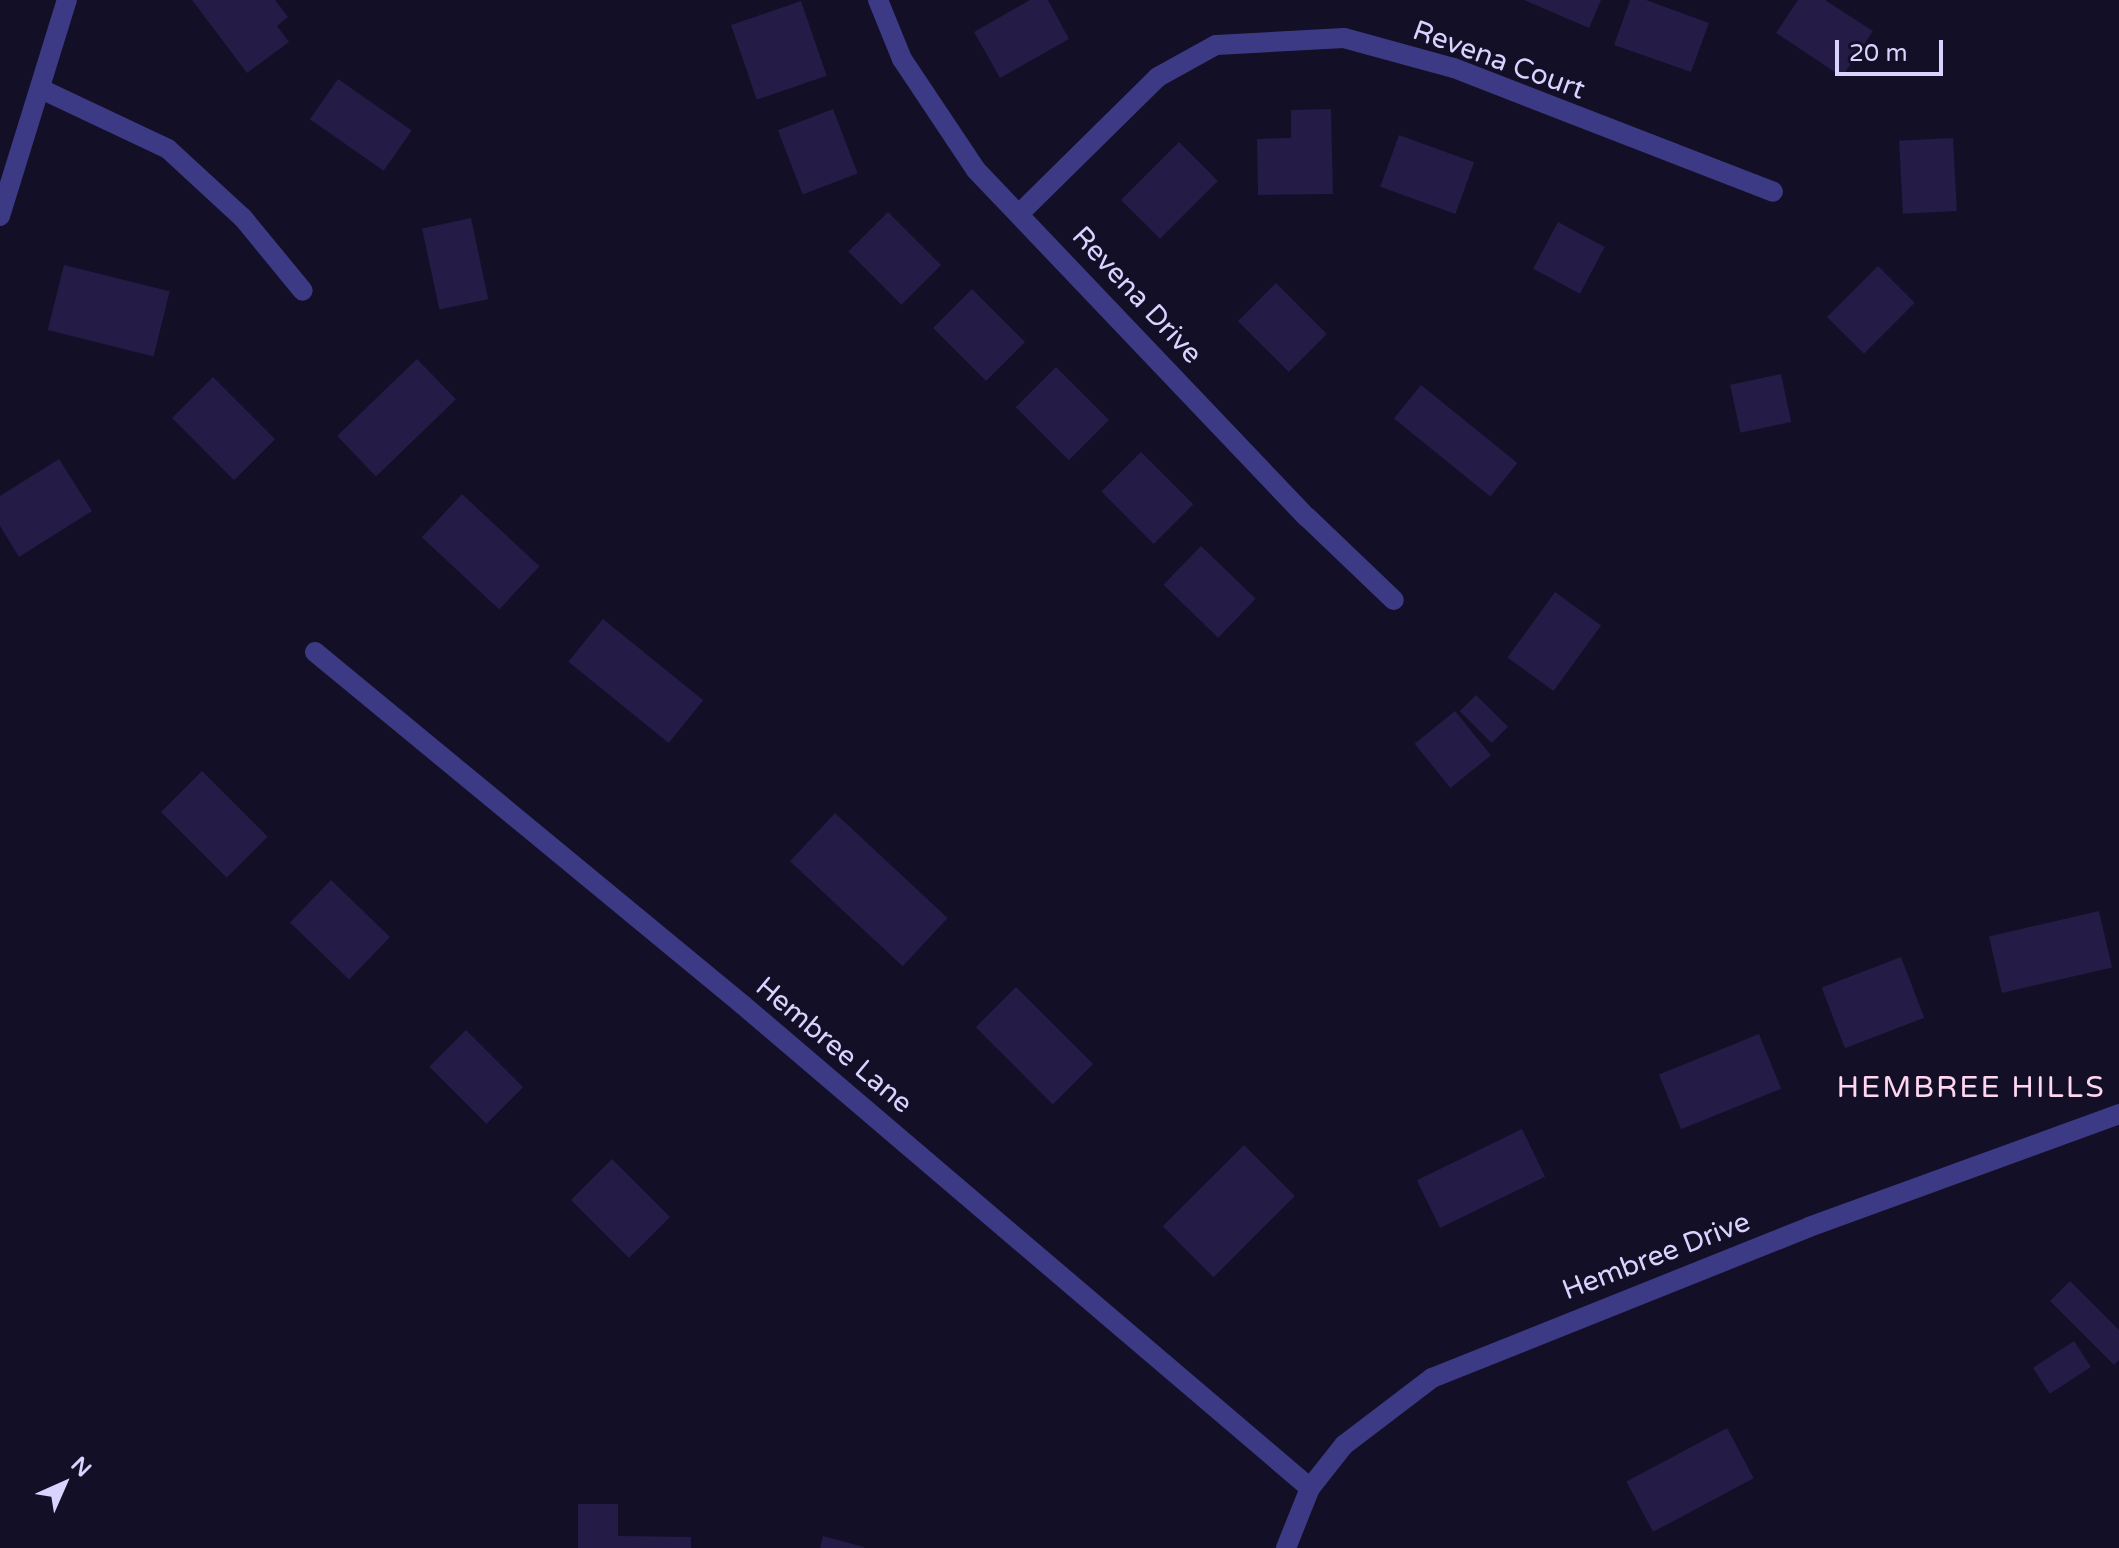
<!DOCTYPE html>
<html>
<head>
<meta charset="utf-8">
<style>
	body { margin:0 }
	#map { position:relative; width:2119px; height:1548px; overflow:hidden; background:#130f26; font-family:"Varela Round",sans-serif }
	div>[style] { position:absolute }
	.building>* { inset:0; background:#241b47; transform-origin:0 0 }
	.street>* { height:20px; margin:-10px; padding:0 10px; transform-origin:10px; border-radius:10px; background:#3d3a85 }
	span { translate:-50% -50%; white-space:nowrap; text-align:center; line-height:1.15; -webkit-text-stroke:6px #130f26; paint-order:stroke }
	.street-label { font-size:28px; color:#d9d4ff }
	.neighbourhood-label { font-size:30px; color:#ffd6f0; letter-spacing:2px }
	.north { position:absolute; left:24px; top:1444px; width:80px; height:80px; -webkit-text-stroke:6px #130f26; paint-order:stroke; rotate:45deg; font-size:22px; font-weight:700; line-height:32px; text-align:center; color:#d9d4ff }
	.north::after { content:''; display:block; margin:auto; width:28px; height:36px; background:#d9d4ff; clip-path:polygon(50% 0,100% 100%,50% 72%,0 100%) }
	.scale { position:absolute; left:1835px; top:40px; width:108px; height:36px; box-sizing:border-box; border:4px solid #d9d4ff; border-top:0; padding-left:10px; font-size:24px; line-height:28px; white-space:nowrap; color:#d9d4ff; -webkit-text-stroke:6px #130f26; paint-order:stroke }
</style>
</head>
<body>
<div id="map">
	<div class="building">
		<i style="clip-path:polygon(192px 0,275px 0,288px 17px,277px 26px,289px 42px,247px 73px)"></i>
		<i style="clip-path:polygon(1030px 0,1048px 0,1069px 39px,1000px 78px,974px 32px)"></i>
		<i style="clip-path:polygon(1524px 0,1601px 0,1589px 28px)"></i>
		<i style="clip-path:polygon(1630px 0,1646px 0,1709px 23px,1691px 72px,1614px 45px)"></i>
		<i style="clip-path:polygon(1798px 0,1825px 0,1873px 31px,1842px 77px,1776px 33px)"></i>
		<i style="left:801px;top:1px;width:79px;height:74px;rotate:71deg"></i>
		<i style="left:338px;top:79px;width:90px;height:49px;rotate:35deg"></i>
		<i style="left:833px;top:109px;width:69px;height:59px;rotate:69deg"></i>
		<i style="clip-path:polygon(1331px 109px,1333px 194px,1258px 195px,1257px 139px,1291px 138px,1291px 110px)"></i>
		<i style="left:1399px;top:135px;width:80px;height:55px;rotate:20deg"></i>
		<i style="left:1953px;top:138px;width:73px;height:54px;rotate:87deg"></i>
		<i style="left:1179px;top:142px;width:55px;height:82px;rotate:45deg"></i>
		<i style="left:888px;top:212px;width:75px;height:56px;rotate:45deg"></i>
		<i style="left:471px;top:218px;width:83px;height:50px;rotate:78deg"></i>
		<i style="left:1558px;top:222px;width:53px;height:53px;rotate:28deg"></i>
		<i style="left:64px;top:265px;width:109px;height:67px;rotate:14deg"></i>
		<i style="left:1878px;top:266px;width:52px;height:72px;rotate:45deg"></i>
		<i style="left:1276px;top:283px;width:72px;height:54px;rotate:45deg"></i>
		<i style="left:972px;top:289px;width:75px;height:55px;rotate:45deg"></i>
		<i style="left:417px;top:359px;width:56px;height:111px;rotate:46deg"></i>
		<i style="left:1056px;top:367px;width:75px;height:57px;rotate:45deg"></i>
		<i style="left:1781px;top:374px;width:49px;height:52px;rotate:78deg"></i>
		<i style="left:213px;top:377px;width:88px;height:58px;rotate:45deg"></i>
		<i style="left:1421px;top:385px;width:124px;height:43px;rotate:39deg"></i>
		<i style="left:1141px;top:452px;width:74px;height:56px;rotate:45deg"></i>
		<i style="clip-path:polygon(59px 459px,92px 511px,19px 557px,0 526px,0 496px)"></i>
		<i style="left:462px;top:494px;width:106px;height:59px;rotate:43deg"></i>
		<i style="left:1201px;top:546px;width:76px;height:54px;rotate:44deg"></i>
		<i style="left:1555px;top:592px;width:57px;height:81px;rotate:36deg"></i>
		<i style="left:603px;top:619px;width:129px;height:55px;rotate:39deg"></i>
		<i style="left:1476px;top:695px;width:45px;height:23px;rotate:45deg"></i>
		<i style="left:1455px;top:711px;width:57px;height:52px;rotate:51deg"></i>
		<i style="left:202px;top:771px;width:93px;height:58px;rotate:45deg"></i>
		<i style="left:835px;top:813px;width:154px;height:66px;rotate:43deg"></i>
		<i style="left:331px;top:880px;width:82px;height:59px;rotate:44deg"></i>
		<i style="left:2099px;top:911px;width:58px;height:113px;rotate:77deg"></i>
		<i style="left:1901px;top:957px;width:65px;height:85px;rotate:69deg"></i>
		<i style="left:1016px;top:987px;width:109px;height:57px;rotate:45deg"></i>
		<i style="left:466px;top:1030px;width:81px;height:52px;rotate:45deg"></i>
		<i style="left:1759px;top:1034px;width:59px;height:108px;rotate:68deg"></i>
		<i style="left:1522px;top:1129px;width:53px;height:117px;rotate:64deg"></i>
		<i style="left:1244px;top:1145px;width:72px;height:115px;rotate:45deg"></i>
		<i style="left:612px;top:1159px;width:82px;height:58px;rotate:45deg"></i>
		<i style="clip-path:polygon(2070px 1281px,2119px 1330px,2119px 1360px,2114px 1365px,2050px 1301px)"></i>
		<i style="left:2074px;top:1341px;width:31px;height:49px;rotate:57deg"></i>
		<i style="left:1727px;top:1428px;width:57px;height:114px;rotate:62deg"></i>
		<i style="clip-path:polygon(578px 1504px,618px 1504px,618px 1536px,691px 1537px,691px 1548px,578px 1548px)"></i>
		<i style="clip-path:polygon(823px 1536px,864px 1547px,864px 1548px,820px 1548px)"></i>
	</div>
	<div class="street">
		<i style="left:878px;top:0;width:64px;rotate:67.9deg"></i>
		<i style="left:902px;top:59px;width:133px;rotate:56.3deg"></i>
		<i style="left:976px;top:170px;width:480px;rotate:46.4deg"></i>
		<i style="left:1307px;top:517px;width:120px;rotate:43.7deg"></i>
		<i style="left:41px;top:89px;width:140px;rotate:25.3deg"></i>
		<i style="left:168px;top:149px;width:102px;rotate:42.6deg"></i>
		<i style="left:243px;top:218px;width:94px;rotate:50.6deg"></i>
		<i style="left:1019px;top:214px;width:195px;rotate:-44.6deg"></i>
		<i style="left:1158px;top:77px;width:66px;rotate:-28.9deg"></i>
		<i style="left:1216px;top:45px;width:128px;rotate:-3.1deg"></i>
		<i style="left:1344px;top:38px;width:114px;rotate:15.3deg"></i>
		<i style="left:1454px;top:68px;width:342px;rotate:21.2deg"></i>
		<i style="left:0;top:216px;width:226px;rotate:-72.8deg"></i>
		<i style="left:315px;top:652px;width:555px;rotate:39.51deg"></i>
		<i style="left:743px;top:1005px;width:745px;rotate:40.43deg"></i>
		<i style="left:1286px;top:1548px;width:65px;rotate:-68.2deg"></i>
		<i style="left:1310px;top:1488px;width:55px;rotate:-51.7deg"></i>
		<i style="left:1344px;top:1445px;width:111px;rotate:-37.3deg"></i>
		<i style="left:1432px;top:1378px;width:406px;rotate:-21.8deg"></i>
		<i style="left:1809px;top:1227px;width:330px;rotate:-20deg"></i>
	</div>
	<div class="street-label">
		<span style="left:1499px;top:60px;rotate:20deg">Revena Court</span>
		<span style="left:1137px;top:295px;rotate:47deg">Revena Drive</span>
		<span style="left:834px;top:1045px;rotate:40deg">Hembree Lane</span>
		<span style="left:1656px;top:1256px;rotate:-21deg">Hembree Drive</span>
	</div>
	<div class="neighbourhood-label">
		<span style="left:1971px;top:1088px">HEMBREE HILLS</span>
	</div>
	<div class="north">N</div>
	<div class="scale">20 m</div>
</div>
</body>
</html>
